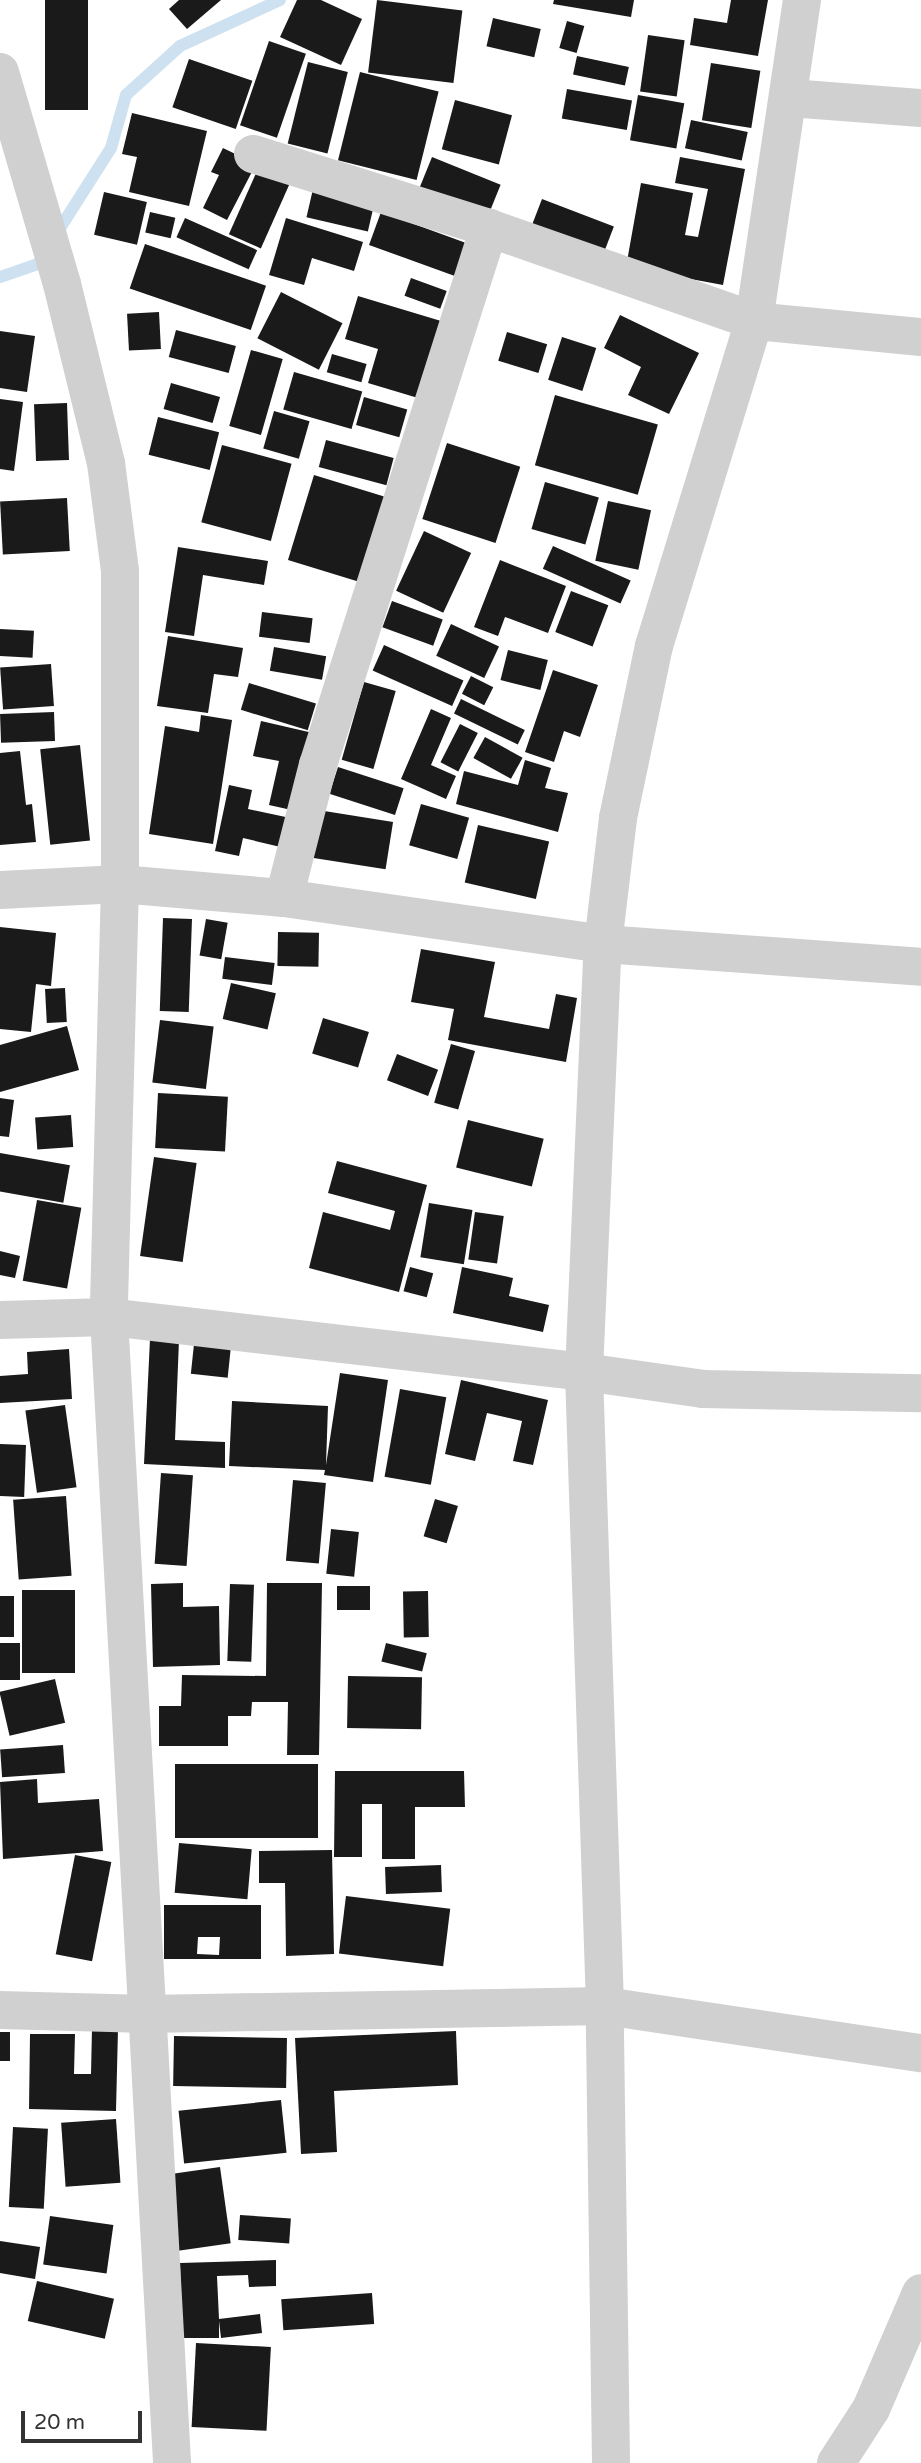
<!DOCTYPE html>
<html>
<head>
<meta charset="utf-8">
<style>
	body { margin:0 }
	#map { position:relative; width:921px; height:2463px; overflow:hidden; background:#fff; font-family:"Varela Round",sans-serif }
	div>[style] { position:absolute }
	.stream>* { height:12px; margin:-6px; padding:0 6px; transform-origin:6px; border-radius:6px; background:#cde1f0 }
	.building>* { inset:0; background:#1a1a1a; transform-origin:0 0 }
	.minor>* { height:38px; margin:-19px; padding:0 19px; transform-origin:19px; border-radius:19px; background:#d0d0d0 }
	span { translate:-50% -50%; white-space:nowrap; text-align:center; line-height:1.15; -webkit-text-stroke:7px #fff; paint-order:stroke }
	.scale { position:absolute; left:21px; top:2411px; width:121px; height:32px; box-sizing:border-box; border:4px solid #333; border-top:0; padding-left:9px; font-size:21px; line-height:24px; white-space:nowrap; color:#333; -webkit-text-stroke:5px #fff; paint-order:stroke }
</style>
</head>
<body>
<div id="map">
	<div class="stream">
		<i style="left:55px;top:236px;width:104px;rotate:-57.5deg"></i>
		<i style="left:111px;top:148px;width:55px;rotate:-74.2deg"></i>
		<i style="left:126px;top:95px;width:73px;rotate:-42.2deg"></i>
		<i style="left:180px;top:46px;width:110px;rotate:-24.7deg"></i>
		<i style="left:0;top:277px;width:40px;rotate:-18.9deg"></i>
		<i style="left:38px;top:264px;width:14px;rotate:-56deg"></i>
	</div>
	<div class="building">
		<i style="left:45px;top:0;width:43px;height:110px"></i>
		<i style="clip-path:polygon(179px 0,221px 0,187px 29px,169px 9px)"></i>
		<i style="clip-path:polygon(297px 0,321px 0,362px 19px,341px 65px,280px 37px)"></i>
		<i style="left:377px;top:0;width:86px;height:73px;rotate:7deg"></i>
		<i style="clip-path:polygon(554px 0,634px 0,631px 17px,553px 4px)"></i>
		<i style="clip-path:polygon(731px 0,768px 0,758px 56px,690px 45px,694px 18px,727px 23px)"></i>
		<i style="left:493px;top:18px;width:49px;height:29px;rotate:13deg"></i>
		<i style="left:567px;top:21px;width:18px;height:28px;rotate:16deg"></i>
		<i style="left:648px;top:35px;width:37px;height:57px;rotate:8deg"></i>
		<i style="left:269px;top:41px;width:39px;height:89px;rotate:19deg"></i>
		<i style="left:577px;top:56px;width:53px;height:19px;rotate:12deg"></i>
		<i style="left:189px;top:59px;width:67px;height:51px;rotate:19deg"></i>
		<i style="left:308px;top:62px;width:41px;height:84px;rotate:14deg"></i>
		<i style="left:711px;top:63px;width:50px;height:58px;rotate:9deg"></i>
		<i style="left:360px;top:72px;width:81px;height:91px;rotate:14deg"></i>
		<i style="left:567px;top:89px;width:66px;height:30px;rotate:10deg"></i>
		<i style="left:638px;top:95px;width:47px;height:46px;rotate:10deg"></i>
		<i style="left:455px;top:100px;width:59px;height:51px;rotate:15deg"></i>
		<i style="clip-path:polygon(132px 113px,207px 131px,189px 206px,129px 192px,137px 157px,122px 154px)"></i>
		<i style="left:691px;top:120px;width:58px;height:29px;rotate:12deg"></i>
		<i style="clip-path:polygon(223px 148px,256px 164px,227px 220px,203px 208px,219px 175px,211px 172px)"></i>
		<i style="left:432px;top:157px;width:74px;height:34px;rotate:22deg"></i>
		<i style="clip-path:polygon(680px 157px,745px 169px,723px 285px,626px 267px,641px 183px,693px 193px,685px 235px,698px 237px,708px 189px,675px 183px)"></i>
		<i style="left:261px;top:162px;width:35px;height:79px;rotate:24deg"></i>
		<i style="left:313px;top:189px;width:63px;height:29px;rotate:13deg"></i>
		<i style="left:104px;top:192px;width:44px;height:44px;rotate:13deg"></i>
		<i style="left:542px;top:199px;width:77px;height:32px;rotate:21deg"></i>
		<i style="left:150px;top:212px;width:26px;height:21px;rotate:13deg"></i>
		<i style="left:381px;top:212px;width:92px;height:35px;rotate:20deg"></i>
		<i style="left:185px;top:218px;width:79px;height:21px;rotate:24deg"></i>
		<i style="clip-path:polygon(286px 218px,363px 242px,354px 271px,312px 258px,304px 285px,269px 275px)"></i>
		<i style="left:145px;top:244px;width:128px;height:47px;rotate:19deg"></i>
		<i style="left:411px;top:278px;width:38px;height:19px;rotate:20deg"></i>
		<i style="left:281px;top:292px;width:69px;height:52px;rotate:27deg"></i>
		<i style="clip-path:polygon(358px 296px,441px 321px,418px 398px,368px 383px,378px 349px,345px 339px)"></i>
		<i style="left:159px;top:312px;width:37px;height:32px;rotate:87deg"></i>
		<i style="clip-path:polygon(620px 315px,699px 353px,669px 414px,628px 395px,641px 367px,604px 348px)"></i>
		<i style="left:176px;top:330px;width:62px;height:28px;rotate:15deg"></i>
		<i style="clip-path:polygon(0 331px,35px 336px,27px 392px,0 388px)"></i>
		<i style="left:507px;top:332px;width:42px;height:30px;rotate:17deg"></i>
		<i style="left:562px;top:337px;width:36px;height:45px;rotate:18deg"></i>
		<i style="left:251px;top:350px;width:33px;height:79px;rotate:16deg"></i>
		<i style="left:332px;top:354px;width:36px;height:19px;rotate:16deg"></i>
		<i style="left:294px;top:372px;width:71px;height:39px;rotate:16deg"></i>
		<i style="left:171px;top:383px;width:51px;height:27px;rotate:16deg"></i>
		<i style="left:555px;top:395px;width:107px;height:73px;rotate:16deg"></i>
		<i style="left:364px;top:397px;width:45px;height:29px;rotate:16deg"></i>
		<i style="clip-path:polygon(0 399px,23px 402px,14px 471px,0 469px)"></i>
		<i style="left:67px;top:403px;width:57px;height:33px;rotate:88deg"></i>
		<i style="left:274px;top:411px;width:37px;height:39px;rotate:16deg"></i>
		<i style="left:158px;top:417px;width:63px;height:39px;rotate:14deg"></i>
		<i style="left:326px;top:440px;width:70px;height:28px;rotate:15deg"></i>
		<i style="left:447px;top:443px;width:77px;height:80px;rotate:18deg"></i>
		<i style="left:222px;top:445px;width:72px;height:80px;rotate:15deg"></i>
		<i style="left:314px;top:475px;width:75px;height:89px;rotate:17deg"></i>
		<i style="left:545px;top:482px;width:56px;height:49px;rotate:16deg"></i>
		<i style="left:67px;top:498px;width:53px;height:67px;rotate:87deg"></i>
		<i style="left:608px;top:501px;width:44px;height:61px;rotate:12deg"></i>
		<i style="left:424px;top:531px;width:52px;height:66px;rotate:25deg"></i>
		<i style="left:553px;top:546px;width:85px;height:25px;rotate:24deg"></i>
		<i style="clip-path:polygon(178px 547px,268px 561px,264px 585px,203px 575px,194px 636px,165px 632px)"></i>
		<i style="clip-path:polygon(500px 560px,566px 586px,548px 633px,505px 617px,498px 636px,474px 627px)"></i>
		<i style="left:571px;top:591px;width:40px;height:44px;rotate:21deg"></i>
		<i style="left:392px;top:601px;width:54px;height:28px;rotate:20deg"></i>
		<i style="left:262px;top:612px;width:51px;height:25px;rotate:7deg"></i>
		<i style="left:451px;top:624px;width:53px;height:35px;rotate:25deg"></i>
		<i style="left:0;top:629px;width:34px;height:27px;rotate:3deg"></i>
		<i style="clip-path:polygon(168px 636px,243px 648px,238px 677px,214px 674px,208px 713px,157px 706px)"></i>
		<i style="left:384px;top:645px;width:87px;height:28px;rotate:24deg"></i>
		<i style="left:274px;top:647px;width:53px;height:24px;rotate:10deg"></i>
		<i style="left:508px;top:650px;width:41px;height:31px;rotate:14deg"></i>
		<i style="left:51px;top:664px;width:42px;height:51px;rotate:86deg"></i>
		<i style="clip-path:polygon(553px 670px,598px 685px,580px 737px,564px 731px,554px 762px,525px 752px)"></i>
		<i style="left:471px;top:676px;width:25px;height:20px;rotate:27deg"></i>
		<i style="left:364px;top:682px;width:33px;height:81px;rotate:16deg"></i>
		<i style="left:249px;top:683px;width:70px;height:28px;rotate:17deg"></i>
		<i style="left:461px;top:699px;width:71px;height:16px;rotate:26deg"></i>
		<i style="clip-path:polygon(431px 709px,451px 718px,431px 765px,456px 776px,446px 799px,401px 779px)"></i>
		<i style="left:54px;top:712px;width:29px;height:54px;rotate:88deg"></i>
		<i style="clip-path:polygon(201px 715px,232px 720px,213px 844px,149px 834px,165px 726px,199px 732px)"></i>
		<i style="clip-path:polygon(261px 721px,313px 733px,296px 811px,269px 805px,279px 761px,253px 756px)"></i>
		<i style="left:460px;top:724px;width:20px;height:43px;rotate:27deg"></i>
		<i style="left:485px;top:737px;width:43px;height:24px;rotate:29deg"></i>
		<i style="left:80px;top:745px;width:96px;height:40px;rotate:84deg"></i>
		<i style="clip-path:polygon(20px 751px,26px 805px,32px 804px,36px 842px,0 845px,0 753px)"></i>
		<i style="clip-path:polygon(525px 760px,551px 768px,545px 788px,568px 793px,558px 832px,456px 804px,464px 771px,518px 785px)"></i>
		<i style="left:338px;top:767px;width:69px;height:28px;rotate:18deg"></i>
		<i style="clip-path:polygon(229px 785px,252px 790px,248px 809px,295px 819px,289px 849px,243px 838px,239px 856px,215px 851px)"></i>
		<i style="left:421px;top:804px;width:50px;height:43px;rotate:16deg"></i>
		<i style="left:318px;top:810px;width:76px;height:48px;rotate:9deg"></i>
		<i style="left:478px;top:825px;width:73px;height:59px;rotate:13deg"></i>
		<i style="left:163px;top:918px;width:29px;height:93px;rotate:2deg"></i>
		<i style="left:206px;top:919px;width:22px;height:37px;rotate:10deg"></i>
		<i style="clip-path:polygon(0 927px,56px 933px,51px 986px,36px 984px,31px 1032px,0 1029px)"></i>
		<i style="left:278px;top:932px;width:41px;height:34px;rotate:1deg"></i>
		<i style="clip-path:polygon(421px 949px,495px 962px,484px 1017px,549px 1029px,556px 994px,577px 998px,566px 1062px,448px 1040px,454px 1009px,411px 1002px)"></i>
		<i style="left:225px;top:957px;width:50px;height:22px;rotate:7deg"></i>
		<i style="left:231px;top:983px;width:46px;height:37px;rotate:13deg"></i>
		<i style="left:65px;top:988px;width:34px;height:20px;rotate:87deg"></i>
		<i style="left:323px;top:1018px;width:48px;height:37px;rotate:17deg"></i>
		<i style="left:160px;top:1020px;width:54px;height:63px;rotate:7deg"></i>
		<i style="clip-path:polygon(67px 1026px,79px 1070px,0 1092px,0 1045px)"></i>
		<i style="left:451px;top:1044px;width:25px;height:61px;rotate:16deg"></i>
		<i style="left:397px;top:1054px;width:44px;height:28px;rotate:21deg"></i>
		<i style="left:158px;top:1093px;width:70px;height:55px;rotate:3deg"></i>
		<i style="clip-path:polygon(0 1098px,14px 1100px,9px 1137px,0 1136px)"></i>
		<i style="left:71px;top:1115px;width:32px;height:36px;rotate:86deg"></i>
		<i style="left:468px;top:1120px;width:78px;height:49px;rotate:14deg"></i>
		<i style="left:0;top:1153px;width:71px;height:38px;rotate:10deg"></i>
		<i style="left:154px;top:1157px;width:43px;height:100px;rotate:8deg"></i>
		<i style="clip-path:polygon(337px 1161px,427px 1185px,399px 1292px,309px 1268px,323px 1212px,390px 1230px,395px 1211px,328px 1193px)"></i>
		<i style="left:37px;top:1200px;width:45px;height:82px;rotate:10deg"></i>
		<i style="left:429px;top:1203px;width:44px;height:55px;rotate:9deg"></i>
		<i style="left:475px;top:1212px;width:29px;height:48px;rotate:8deg"></i>
		<i style="clip-path:polygon(0 1251px,20px 1256px,15px 1278px,0 1275px)"></i>
		<i style="left:410px;top:1267px;width:24px;height:25px;rotate:15deg"></i>
		<i style="clip-path:polygon(462px 1267px,513px 1278px,509px 1296px,549px 1305px,543px 1332px,453px 1313px)"></i>
		<i style="clip-path:polygon(150px 1339px,179px 1340px,175px 1440px,225px 1442px,225px 1468px,144px 1464px)"></i>
		<i style="left:194px;top:1344px;width:37px;height:30px;rotate:6deg"></i>
		<i style="clip-path:polygon(69px 1349px,72px 1399px,0 1403px,0 1376px,28px 1374px,27px 1352px)"></i>
		<i style="clip-path:polygon(340px 1373px,388px 1380px,373px 1482px,324px 1475px,325px 1470px,229px 1466px,232px 1401px,328px 1406px,326px 1465px)"></i>
		<i style="clip-path:polygon(461px 1380px,548px 1400px,533px 1465px,513px 1461px,522px 1421px,487px 1413px,475px 1461px,445px 1454px)"></i>
		<i style="left:400px;top:1389px;width:47px;height:89px;rotate:10deg"></i>
		<i style="left:65px;top:1405px;width:83px;height:40px;rotate:82deg"></i>
		<i style="left:0;top:1444px;width:26px;height:52px;rotate:2deg"></i>
		<i style="left:161px;top:1473px;width:32px;height:91px;rotate:4deg"></i>
		<i style="left:293px;top:1480px;width:33px;height:81px;rotate:5deg"></i>
		<i style="left:66px;top:1496px;width:80px;height:53px;rotate:86deg"></i>
		<i style="left:435px;top:1499px;width:24px;height:39px;rotate:17deg"></i>
		<i style="left:331px;top:1529px;width:28px;height:45px;rotate:6deg"></i>
		<i style="clip-path:polygon(183px 1583px,183px 1607px,219px 1606px,220px 1665px,153px 1667px,151px 1584px)"></i>
		<i style="clip-path:polygon(267px 1583px,322px 1583px,319px 1755px,287px 1755px,288px 1702px,252px 1702px,251px 1716px,228px 1716px,228px 1746px,159px 1746px,159px 1706px,181px 1706px,182px 1675px,266px 1676px)"></i>
		<i style="left:230px;top:1584px;width:24px;height:77px;rotate:2deg"></i>
		<i style="left:337px;top:1586px;width:33px;height:24px"></i>
		<i style="left:22px;top:1590px;width:53px;height:83px"></i>
		<i style="left:428px;top:1591px;width:46px;height:25px;rotate:89deg"></i>
		<i style="left:0;top:1596px;width:14px;height:41px"></i>
		<i style="left:0;top:1643px;width:20px;height:37px"></i>
		<i style="left:386px;top:1643px;width:42px;height:19px;rotate:14deg"></i>
		<i style="left:348px;top:1676px;width:74px;height:52px;rotate:1deg"></i>
		<i style="left:55px;top:1679px;width:45px;height:57px;rotate:77deg"></i>
		<i style="left:63px;top:1745px;width:28px;height:63px;rotate:86deg"></i>
		<i style="left:175px;top:1764px;width:143px;height:74px"></i>
		<i style="clip-path:polygon(335px 1771px,464px 1771px,465px 1807px,415px 1807px,415px 1859px,382px 1859px,382px 1804px,362px 1804px,362px 1857px,334px 1857px)"></i>
		<i style="clip-path:polygon(37px 1779px,38px 1803px,99px 1799px,103px 1851px,3px 1859px,0 1782px)"></i>
		<i style="left:179px;top:1843px;width:73px;height:50px;rotate:5deg"></i>
		<i style="clip-path:polygon(332px 1850px,334px 1954px,286px 1956px,285px 1883px,259px 1883px,259px 1851px)"></i>
		<i style="left:75px;top:1855px;width:37px;height:101px;rotate:11deg"></i>
		<i style="left:441px;top:1865px;width:27px;height:56px;rotate:88deg"></i>
		<i style="left:346px;top:1896px;width:105px;height:58px;rotate:7deg"></i>
		<i style="clip-path:polygon(evenodd,164px 1905px,261px 1905px,261px 1959px,164px 1959px,164px 1905px,198px 1937px,220px 1937px,219px 1955px,197px 1954px,198px 1937px)"></i>
		<i style="clip-path:polygon(92px 2029px,118px 2029px,116px 2111px,29px 2109px,30px 2034px,75px 2034px,74px 2074px,91px 2074px)"></i>
		<i style="clip-path:polygon(456px 2031px,458px 2085px,334px 2091px,337px 2152px,301px 2154px,295px 2038px)"></i>
		<i style="left:0;top:2032px;width:10px;height:29px"></i>
		<i style="left:174px;top:2036px;width:113px;height:50px;rotate:1deg"></i>
		<i style="left:281px;top:2100px;width:53px;height:103px;rotate:84deg"></i>
		<i style="left:116px;top:2119px;width:64px;height:55px;rotate:86deg"></i>
		<i style="left:13px;top:2127px;width:35px;height:80px;rotate:3deg"></i>
		<i style="left:220px;top:2167px;width:77px;height:53px;rotate:82deg"></i>
		<i style="left:240px;top:2215px;width:51px;height:25px;rotate:4deg"></i>
		<i style="left:50px;top:2216px;width:64px;height:49px;rotate:8deg"></i>
		<i style="clip-path:polygon(0 2241px,40px 2247px,35px 2279px,0 2273px)"></i>
		<i style="clip-path:polygon(276px 2260px,276px 2286px,249px 2287px,248px 2275px,217px 2276px,219px 2319px,260px 2314px,262px 2333px,221px 2338px,219px 2321px,219px 2338px,182px 2338px,180px 2263px)"></i>
		<i style="left:37px;top:2281px;width:79px;height:41px;rotate:13deg"></i>
		<i style="left:372px;top:2293px;width:31px;height:91px;rotate:86deg"></i>
		<i style="left:196px;top:2343px;width:75px;height:84px;rotate:3deg"></i>
	</div>
	<div class="minor">
		<i style="left:0;top:72px;width:221px;rotate:73.7deg"></i>
		<i style="left:62px;top:284px;width:184px;rotate:76.2deg"></i>
		<i style="left:106px;top:463px;width:109px;rotate:82.6deg"></i>
		<i style="left:120px;top:571px;width:313px;rotate:90deg"></i>
		<i style="left:120px;top:884px;width:433px;rotate:91.5deg"></i>
		<i style="left:109px;top:1317px;width:1148px;rotate:86.85deg"></i>
		<i style="left:790px;top:98px;width:131px;rotate:4.4deg"></i>
		<i style="left:253px;top:154px;width:247px;rotate:17.4deg"></i>
		<i style="left:489px;top:228px;width:281px;rotate:19.3deg"></i>
		<i style="left:754px;top:321px;width:168px;rotate:5.5deg"></i>
		<i style="left:0;top:890px;width:120px;rotate:-2.9deg"></i>
		<i style="left:120px;top:884px;width:165px;rotate:4.9deg"></i>
		<i style="left:284px;top:898px;width:322px;rotate:8.2deg"></i>
		<i style="left:603px;top:944px;width:319px;rotate:4.1deg"></i>
		<i style="left:284px;top:898px;width:137px;rotate:-75.7deg"></i>
		<i style="left:318px;top:765px;width:564px;rotate:-72.34deg"></i>
		<i style="left:0;top:1320px;width:109px;rotate:-1.6deg"></i>
		<i style="left:109px;top:1317px;width:478px;rotate:6.6deg"></i>
		<i style="left:584px;top:1372px;width:120px;rotate:8.1deg"></i>
		<i style="left:703px;top:1389px;width:218px;rotate:1.1deg"></i>
		<i style="left:0;top:2010px;width:147px;rotate:1.6deg"></i>
		<i style="left:147px;top:2014px;width:458px;rotate:-1deg"></i>
		<i style="left:605px;top:2006px;width:319px;rotate:8.5deg"></i>
		<i style="left:611px;top:2463px;width:457px;rotate:-90.8deg"></i>
		<i style="left:605px;top:2006px;width:634px;rotate:-91.9deg"></i>
		<i style="left:584px;top:1372px;width:428px;rotate:-87.5deg"></i>
		<i style="left:603px;top:944px;width:127px;rotate:-83.2deg"></i>
		<i style="left:618px;top:818px;width:176px;rotate:-78.2deg"></i>
		<i style="left:654px;top:646px;width:340px;rotate:-72.9deg"></i>
		<i style="left:754px;top:321px;width:325px;rotate:-81.5deg"></i>
		<i style="left:836px;top:2463px;width:64px;rotate:-57.1deg"></i>
		<i style="left:871px;top:2409px;width:126px;rotate:-66.7deg"></i>
	</div>
	<div class="scale">20 m</div>
</div>
</body>
</html>
